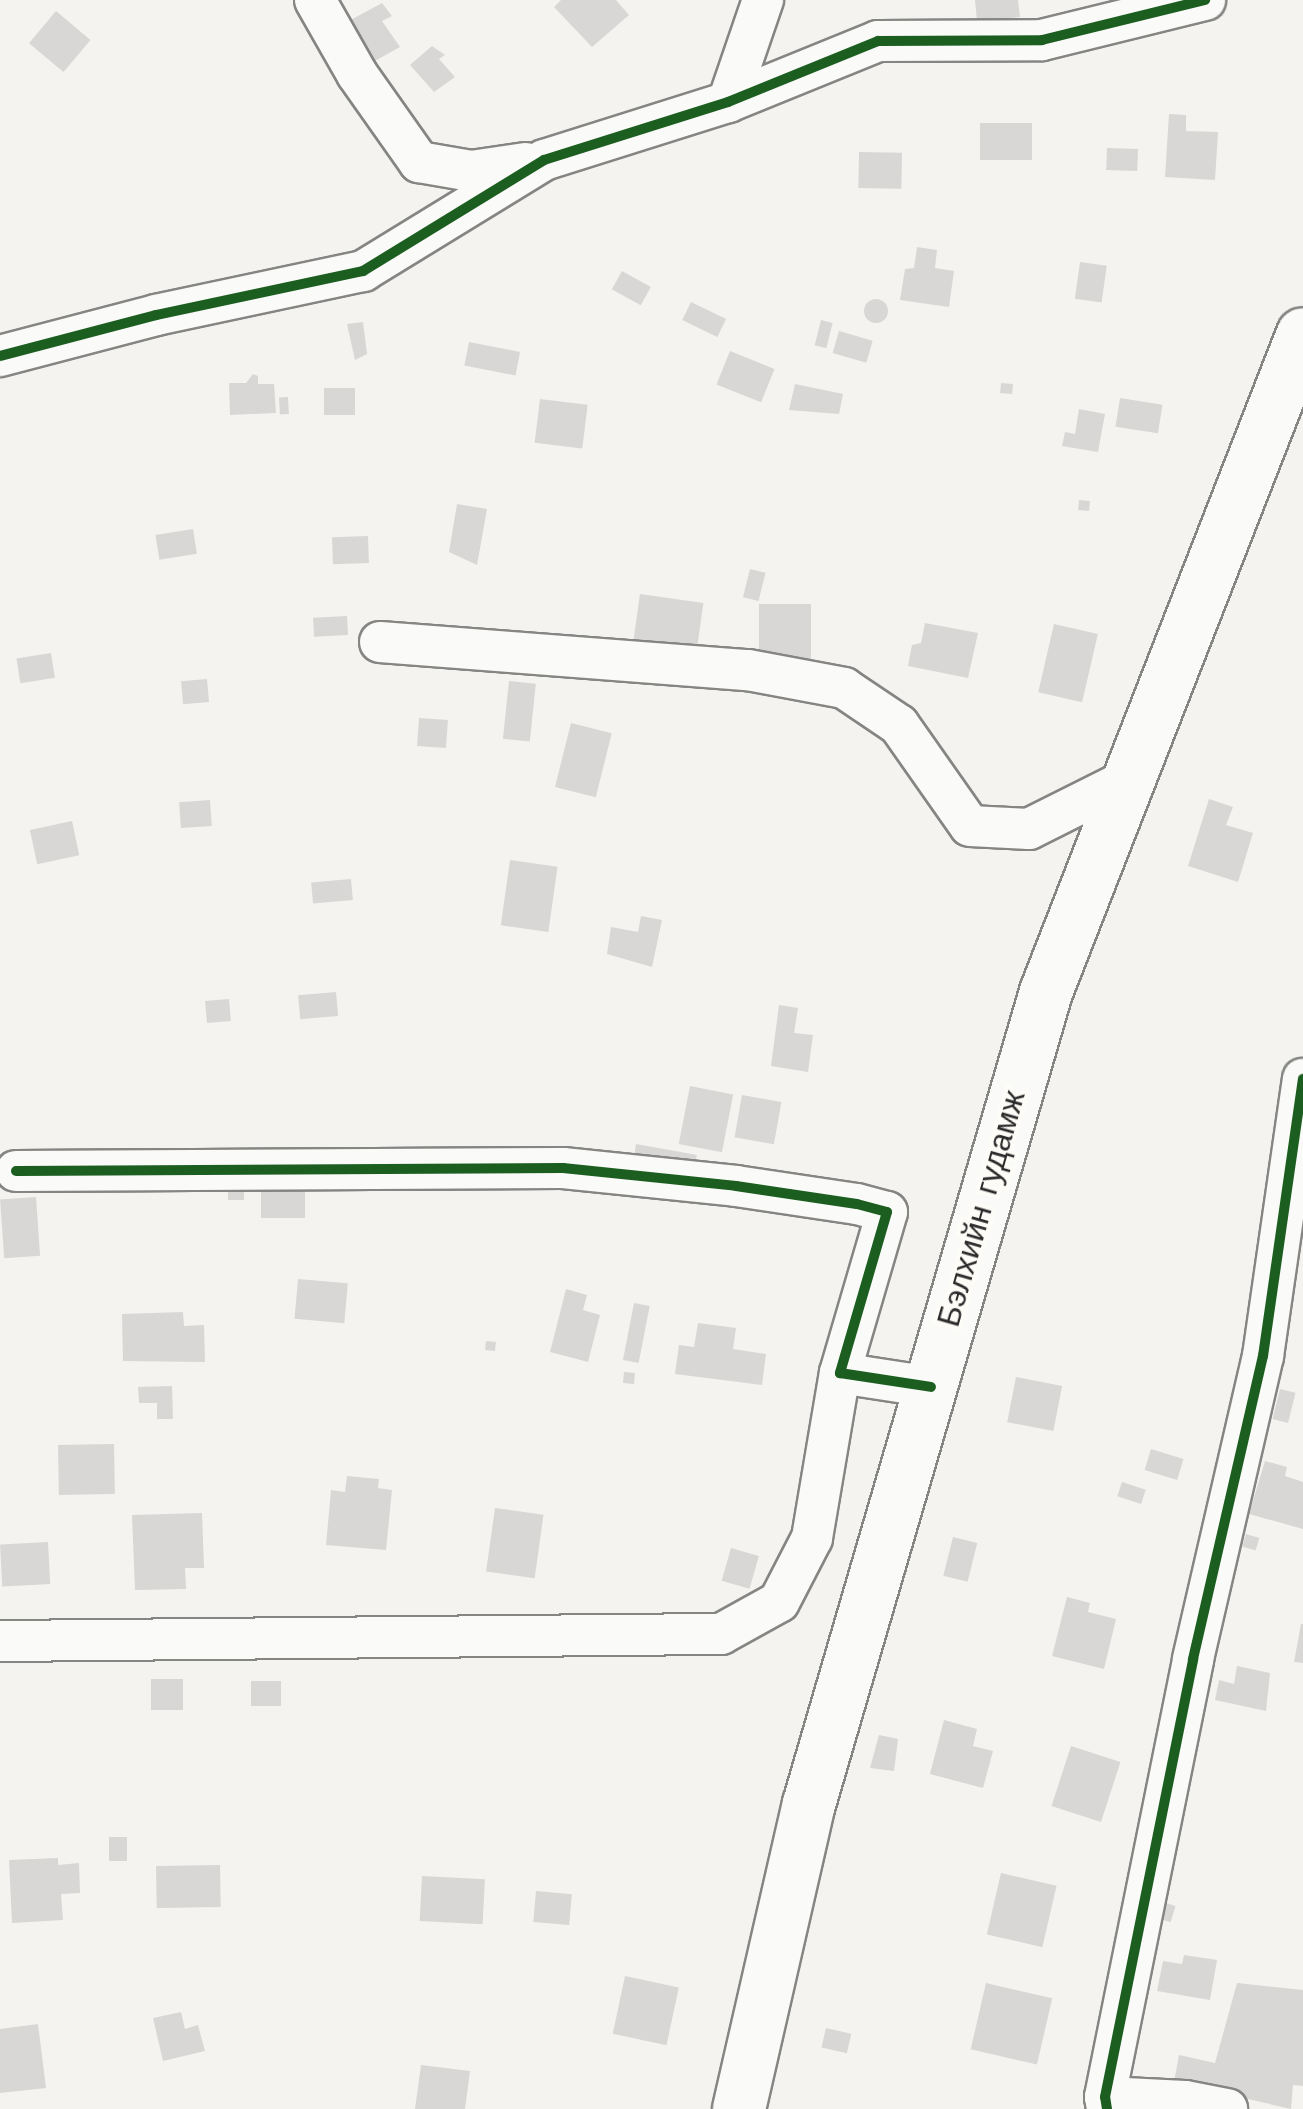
<!DOCTYPE html>
<html>
<head>
<meta charset="utf-8">
<style>
	body { margin:0 }
	#map { position:relative; width:1303px; height:2109px; overflow:hidden; background:#f4f3f0; font-family:"Architects Daughter",sans-serif }
	div>[style] { position:absolute }
	.building>* { inset:0; background:#d8d7d5; transform-origin:0 0 }
	.round { border-radius:50% }
	.roads { filter:drop-shadow(2px 0 #858584) drop-shadow(-2px 0 #858584) drop-shadow(0 2px #858584) drop-shadow(0 -2px #858584) }
	.minor>* { height:40px; margin:-20px; padding:0 20px; transform-origin:20px; border-radius:20px; background:#fafaf8 }
	.major>* { height:52px; margin:-26px; padding:0 26px; transform-origin:26px; border-radius:26px; background:#fafaf8 }
	.cycleway>* { height:10px; margin:-5px; padding:0 5px; transform-origin:5px; border-radius:5px; background:#1b5e20 }
	span { translate:-50% -50%; white-space:nowrap; text-align:center; line-height:1.15; -webkit-text-stroke:8px #fdfcf7; paint-order:stroke }
	.street-label { font-size:32px; color:#2b2b2b }
</style>
</head>
<body>
<div id="map">
	<div class="building">
		<i style="clip-path:polygon(561px 0,616px 0,629px 15px,592px 47px,554px 7px)"></i>
		<i style="clip-path:polygon(975px 0,1018px 0,1020px 17px,977px 21px)"></i>
		<i style="clip-path:polygon(382px 3px,392px 16px,382px 21px,400px 47px,373px 62px,345px 23px)"></i>
		<i style="left:56px;top:11px;width:45px;height:42px;rotate:40deg"></i>
		<i style="clip-path:polygon(432px 46px,445px 55px,439px 59px,455px 77px,434px 92px,410px 65px)"></i>
		<i style="clip-path:polygon(1169px 114px,1186px 115px,1186px 131px,1218px 132px,1215px 180px,1165px 177px)"></i>
		<i style="left:980px;top:123px;width:52px;height:37px"></i>
		<i style="left:1107px;top:148px;width:31px;height:22px;rotate:2deg"></i>
		<i style="left:859px;top:152px;width:43px;height:36px;rotate:1deg"></i>
		<i style="clip-path:polygon(917px 247px,937px 250px,935px 268px,954px 271px,949px 307px,900px 300px,905px 269px,914px 268px)"></i>
		<i style="left:1080px;top:262px;width:27px;height:37px;rotate:8deg"></i>
		<i style="left:622px;top:271px;width:33px;height:21px;rotate:29deg"></i>
		<i class="round" style="left:864px;top:299px;width:24px;height:24px"></i>
		<i style="left:691px;top:302px;width:39px;height:20px;rotate:26deg"></i>
		<i style="left:821px;top:320px;width:12px;height:26px;rotate:14deg"></i>
		<i style="clip-path:polygon(363px 322px,367px 354px,355px 360px,347px 324px)"></i>
		<i style="left:839px;top:331px;width:35px;height:23px;rotate:16deg"></i>
		<i style="left:469px;top:342px;width:52px;height:24px;rotate:11deg"></i>
		<i style="left:730px;top:351px;width:48px;height:36px;rotate:22deg"></i>
		<i style="clip-path:polygon(253px 374px,258px 376px,258px 384px,274px 384px,276px 413px,230px 415px,229px 383px,246px 383px)"></i>
		<i style="left:1001px;top:383px;width:12px;height:10px;rotate:5deg"></i>
		<i style="clip-path:polygon(795px 384px,843px 394px,839px 414px,789px 410px)"></i>
		<i style="left:324px;top:388px;width:31px;height:27px"></i>
		<i style="left:288px;top:397px;width:17px;height:9px;rotate:87deg"></i>
		<i style="left:1120px;top:398px;width:43px;height:29px;rotate:9deg"></i>
		<i style="left:540px;top:399px;width:48px;height:44px;rotate:7deg"></i>
		<i style="clip-path:polygon(1079px 409px,1105px 414px,1098px 452px,1062px 446px,1065px 432px,1075px 434px)"></i>
		<i style="left:1079px;top:500px;width:11px;height:10px;rotate:5deg"></i>
		<i style="clip-path:polygon(457px 504px,487px 509px,477px 565px,449px 552px)"></i>
		<i style="left:193px;top:529px;width:25px;height:38px;rotate:81deg"></i>
		<i style="left:368px;top:536px;width:27px;height:36px;rotate:88deg"></i>
		<i style="left:750px;top:569px;width:16px;height:29px;rotate:14deg"></i>
		<i style="left:640px;top:594px;width:64px;height:53px;rotate:8deg"></i>
		<i style="left:759px;top:604px;width:52px;height:55px"></i>
		<i style="left:347px;top:616px;width:19px;height:34px;rotate:87deg"></i>
		<i style="clip-path:polygon(925px 623px,978px 633px,968px 678px,908px 666px,912px 645px,921px 643px)"></i>
		<i style="left:1054px;top:624px;width:45px;height:70px;rotate:13deg"></i>
		<i style="left:51px;top:653px;width:25px;height:35px;rotate:81deg"></i>
		<i style="left:207px;top:679px;width:23px;height:26px;rotate:85deg"></i>
		<i style="left:509px;top:681px;width:27px;height:58px;rotate:6deg"></i>
		<i style="left:419px;top:718px;width:29px;height:28px;rotate:4deg"></i>
		<i style="left:571px;top:723px;width:42px;height:66px;rotate:14deg"></i>
		<i style="clip-path:polygon(1209px 799px,1233px 807px,1226px 825px,1253px 833px,1238px 882px,1188px 866px)"></i>
		<i style="left:210px;top:800px;width:26px;height:31px;rotate:86deg"></i>
		<i style="left:72px;top:821px;width:35px;height:43px;rotate:78deg"></i>
		<i style="left:510px;top:860px;width:48px;height:66px;rotate:8deg"></i>
		<i style="left:351px;top:879px;width:21px;height:40px;rotate:85deg"></i>
		<i style="clip-path:polygon(641px 916px,662px 920px,652px 967px,607px 954px,611px 927px,638px 932px)"></i>
		<i style="left:336px;top:992px;width:24px;height:38px;rotate:85deg"></i>
		<i style="left:229px;top:999px;width:22px;height:24px;rotate:85deg"></i>
		<i style="clip-path:polygon(779px 1005px,798px 1008px,794px 1033px,813px 1035px,808px 1072px,771px 1066px)"></i>
		<i style="left:690px;top:1086px;width:44px;height:59px;rotate:11deg"></i>
		<i style="left:742px;top:1095px;width:40px;height:43px;rotate:10deg"></i>
		<i style="clip-path:polygon(636px 1144px,697px 1155px,692px 1170px,634px 1157px)"></i>
		<i style="left:261px;top:1186px;width:44px;height:32px"></i>
		<i style="left:244px;top:1187px;width:13px;height:16px;rotate:90deg"></i>
		<i style="left:36px;top:1197px;width:59px;height:36px;rotate:86deg"></i>
		<i style="left:298px;top:1279px;width:50px;height:40px;rotate:5deg"></i>
		<i style="clip-path:polygon(566px 1289px,587px 1295px,583px 1310px,600px 1315px,588px 1362px,550px 1352px)"></i>
		<i style="left:634px;top:1303px;width:16px;height:58px;rotate:11deg"></i>
		<i style="clip-path:polygon(183px 1312px,184px 1326px,204px 1325px,205px 1362px,123px 1361px,122px 1314px)"></i>
		<i style="clip-path:polygon(698px 1323px,736px 1328px,733px 1349px,766px 1354px,762px 1385px,675px 1374px,679px 1345px,694px 1347px)"></i>
		<i style="left:486px;top:1341px;width:10px;height:9px;rotate:6deg"></i>
		<i style="left:624px;top:1372px;width:11px;height:11px;rotate:5deg"></i>
		<i style="left:1016px;top:1377px;width:47px;height:46px;rotate:11deg"></i>
		<i style="clip-path:polygon(172px 1386px,173px 1419px,157px 1419px,157px 1403px,139px 1403px,138px 1387px)"></i>
		<i style="left:1280px;top:1389px;width:16px;height:31px;rotate:14deg"></i>
		<i style="left:114px;top:1444px;width:50px;height:56px;rotate:89deg"></i>
		<i style="left:1151px;top:1449px;width:34px;height:22px;rotate:17deg"></i>
		<i style="clip-path:polygon(1265px 1461px,1287px 1467px,1285px 1476px,1303px 1482px,1303px 1529px,1249px 1514px)"></i>
		<i style="clip-path:polygon(347px 1476px,379px 1479px,378px 1488px,392px 1490px,386px 1550px,326px 1545px,331px 1490px,345px 1492px)"></i>
		<i style="left:1122px;top:1482px;width:25px;height:15px;rotate:18deg"></i>
		<i style="left:495px;top:1508px;width:49px;height:64px;rotate:8deg"></i>
		<i style="clip-path:polygon(202px 1513px,204px 1568px,185px 1568px,186px 1589px,135px 1590px,132px 1515px)"></i>
		<i style="left:1246px;top:1534px;width:14px;height:13px;rotate:17deg"></i>
		<i style="left:953px;top:1537px;width:25px;height:40px;rotate:14deg"></i>
		<i style="left:48px;top:1542px;width:42px;height:48px;rotate:87deg"></i>
		<i style="left:731px;top:1548px;width:29px;height:34px;rotate:16deg"></i>
		<i style="clip-path:polygon(1067px 1597px,1090px 1603px,1088px 1612px,1116px 1619px,1104px 1669px,1052px 1656px)"></i>
		<i style="clip-path:polygon(1301px 1624px,1303px 1624px,1303px 1663px,1294px 1662px)"></i>
		<i style="clip-path:polygon(1237px 1666px,1270px 1673px,1266px 1711px,1215px 1700px,1219px 1680px,1234px 1684px)"></i>
		<i style="left:151px;top:1679px;width:32px;height:31px"></i>
		<i style="left:251px;top:1681px;width:30px;height:25px"></i>
		<i style="clip-path:polygon(944px 1720px,977px 1729px,973px 1746px,993px 1751px,983px 1788px,930px 1774px)"></i>
		<i style="clip-path:polygon(879px 1735px,898px 1739px,894px 1771px,870px 1768px)"></i>
		<i style="left:1071px;top:1746px;width:52px;height:63px;rotate:18deg"></i>
		<i style="left:109px;top:1837px;width:18px;height:24px"></i>
		<i style="clip-path:polygon(58px 1858px,58px 1865px,79px 1863px,80px 1893px,61px 1894px,63px 1920px,12px 1923px,9px 1860px)"></i>
		<i style="left:220px;top:1865px;width:42px;height:64px;rotate:89deg"></i>
		<i style="left:1001px;top:1873px;width:57px;height:63px;rotate:13deg"></i>
		<i style="left:422px;top:1876px;width:63px;height:45px;rotate:3deg"></i>
		<i style="left:536px;top:1891px;width:36px;height:31px;rotate:5deg"></i>
		<i style="left:1166px;top:1903px;width:10px;height:17px;rotate:17deg"></i>
		<i style="clip-path:polygon(1184px 1955px,1217px 1960px,1210px 2000px,1157px 1991px,1163px 1961px,1182px 1964px)"></i>
		<i style="left:625px;top:1976px;width:55px;height:59px;rotate:12deg"></i>
		<i style="left:986px;top:1983px;width:68px;height:68px;rotate:13deg"></i>
		<i style="clip-path:polygon(1237px 1983px,1303px 1990px,1303px 2086px,1293px 2085px,1291px 2109px,1174px 2082px,1179px 2055px,1215px 2063px)"></i>
		<i style="clip-path:polygon(181px 2012px,185px 2029px,198px 2025px,205px 2051px,163px 2061px,153px 2018px)"></i>
		<i style="clip-path:polygon(38px 2024px,46px 2088px,0 2093px,0 2029px)"></i>
		<i style="left:826px;top:2028px;width:26px;height:20px;rotate:13deg"></i>
		<i style="clip-path:polygon(421px 2065px,470px 2071px,465px 2109px,415px 2109px)"></i>
	</div>
	<div class="roads">
		<div class="minor">
			<i style="left:315px;top:0;width:85px;rotate:60.4deg"></i>
			<i style="left:357px;top:74px;width:108px;rotate:54.8deg"></i>
			<i style="left:419px;top:162px;width:53px;rotate:9.8deg"></i>
			<i style="left:471px;top:171px;width:55px;rotate:-8.4deg"></i>
			<i style="left:728px;top:102px;width:108px;rotate:-71.1deg"></i>
			<i style="left:0;top:356px;width:161px;rotate:-14.7deg"></i>
			<i style="left:156px;top:315px;width:212px;rotate:-12deg"></i>
			<i style="left:363px;top:271px;width:212px;rotate:-31.5deg"></i>
			<i style="left:544px;top:160px;width:193px;rotate:-17.5deg"></i>
			<i style="left:728px;top:102px;width:162px;rotate:-22.1deg"></i>
			<i style="left:878px;top:41px;width:164px;rotate:-0.3deg"></i>
			<i style="left:1042px;top:40px;width:168px;rotate:-13.8deg"></i>
			<i style="left:380px;top:642px;width:369px;rotate:4.4deg"></i>
			<i style="left:748px;top:670px;width:98px;rotate:10.6deg"></i>
			<i style="left:844px;top:688px;width:66px;rotate:33.9deg"></i>
			<i style="left:899px;top:725px;width:123px;rotate:54.9deg"></i>
			<i style="left:970px;top:826px;width:59px;rotate:2.9deg"></i>
			<i style="left:1029px;top:829px;width:114px;rotate:-26.6deg"></i>
			<i style="left:16px;top:1171px;width:547px;rotate:-0.31deg"></i>
			<i style="left:563px;top:1168px;width:174px;rotate:5.9deg"></i>
			<i style="left:736px;top:1186px;width:122px;rotate:8.5deg"></i>
			<i style="left:857px;top:1204px;width:31px;rotate:15deg"></i>
			<i style="left:887px;top:1212px;width:168px;rotate:106.3deg"></i>
			<i style="left:840px;top:1373px;width:92px;rotate:8.7deg"></i>
			<i style="left:0;top:1641px;width:721px;rotate:-0.56deg"></i>
			<i style="left:721px;top:1634px;width:66px;rotate:-28.9deg"></i>
			<i style="left:779px;top:1602px;width:72px;rotate:-62.7deg"></i>
			<i style="left:812px;top:1538px;width:167px;rotate:-80.4deg"></i>
			<i style="left:1105px;top:2097px;width:80px;rotate:2.9deg"></i>
			<i style="left:1185px;top:2101px;width:43px;rotate:10.8deg"></i>
			<i style="left:1107px;top:2109px;width:12px;rotate:-99deg"></i>
			<i style="left:1105px;top:2097px;width:447px;rotate:-78.6deg"></i>
			<i style="left:1193px;top:1659px;width:311px;rotate:-77deg"></i>
			<i style="left:1263px;top:1356px;width:280px;rotate:-81.8deg"></i>
		</div>
		<div class="major">
			<i style="left:739px;top:2109px;width:313px;rotate:-77.1deg"></i>
			<i style="left:809px;top:1804px;width:846px;rotate:-73.73deg"></i>
			<i style="left:1046px;top:992px;width:706px;rotate:-68.67deg"></i>
		</div>
	</div>
	<div class="cycleway">
		<i style="left:0;top:356px;width:161px;rotate:-14.7deg"></i>
		<i style="left:156px;top:315px;width:212px;rotate:-12deg"></i>
		<i style="left:363px;top:271px;width:212px;rotate:-31.5deg"></i>
		<i style="left:544px;top:160px;width:193px;rotate:-17.5deg"></i>
		<i style="left:728px;top:102px;width:162px;rotate:-22.1deg"></i>
		<i style="left:878px;top:41px;width:164px;rotate:-0.3deg"></i>
		<i style="left:1042px;top:40px;width:168px;rotate:-13.8deg"></i>
		<i style="left:16px;top:1171px;width:547px;rotate:-0.31deg"></i>
		<i style="left:563px;top:1168px;width:174px;rotate:5.9deg"></i>
		<i style="left:736px;top:1186px;width:122px;rotate:8.5deg"></i>
		<i style="left:857px;top:1204px;width:31px;rotate:15deg"></i>
		<i style="left:887px;top:1212px;width:168px;rotate:106.3deg"></i>
		<i style="left:840px;top:1373px;width:92px;rotate:8.7deg"></i>
		<i style="left:1107px;top:2109px;width:12px;rotate:-99deg"></i>
		<i style="left:1105px;top:2097px;width:447px;rotate:-78.6deg"></i>
		<i style="left:1193px;top:1659px;width:311px;rotate:-77deg"></i>
		<i style="left:1263px;top:1356px;width:280px;rotate:-81.8deg"></i>
	</div>
	<div class="street-label">
		<span style="left:983px;top:1209px;rotate:-74deg">Бэлхийн гудамж</span>
	</div>
</div>
</body>
</html>
